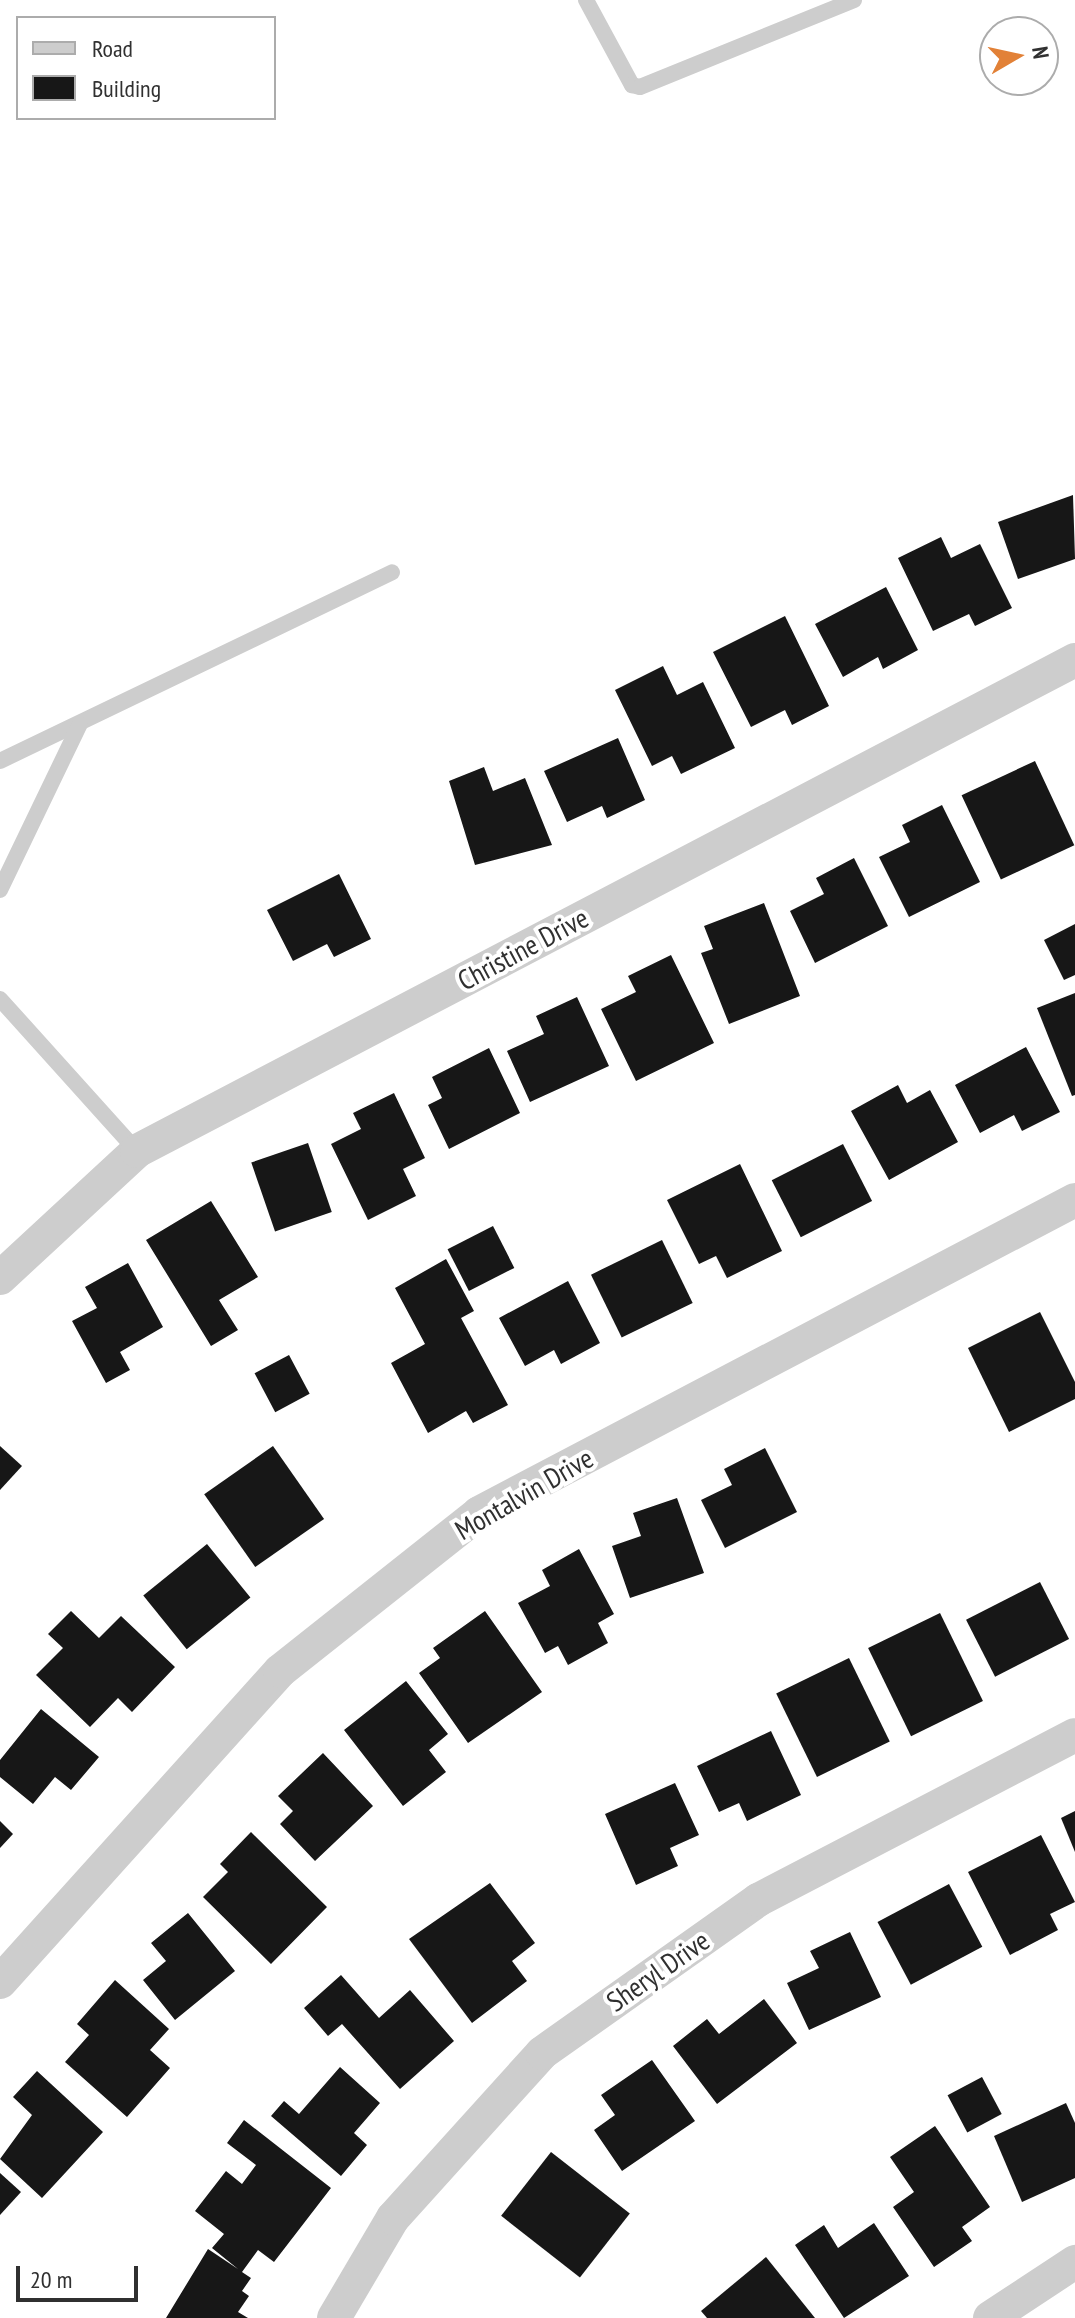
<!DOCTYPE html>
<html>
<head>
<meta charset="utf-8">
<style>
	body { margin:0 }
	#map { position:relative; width:1075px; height:2318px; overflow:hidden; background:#fff; font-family:"PT Sans Narrow",sans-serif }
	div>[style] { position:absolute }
	.building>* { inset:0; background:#171717; transform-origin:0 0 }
	.service>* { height:16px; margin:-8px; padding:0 8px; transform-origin:8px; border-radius:8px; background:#cdcdcd }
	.minor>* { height:34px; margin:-17px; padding:0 17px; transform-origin:17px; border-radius:17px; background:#cdcdcd }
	span { translate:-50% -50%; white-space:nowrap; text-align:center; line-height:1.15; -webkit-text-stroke:8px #fff; paint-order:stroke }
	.street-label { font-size:28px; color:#303030 }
	.legend { position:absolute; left:16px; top:16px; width:260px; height:104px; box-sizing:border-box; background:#fff; border:2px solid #acacac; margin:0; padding:10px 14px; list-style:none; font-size:24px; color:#303030 }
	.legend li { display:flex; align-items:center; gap:16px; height:40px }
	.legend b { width:40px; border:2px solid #acacac }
	.north { position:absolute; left:979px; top:16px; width:80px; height:80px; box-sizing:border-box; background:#fff; border:2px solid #acacac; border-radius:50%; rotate:81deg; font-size:22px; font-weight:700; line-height:32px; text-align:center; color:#303030 }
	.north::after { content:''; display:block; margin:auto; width:28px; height:36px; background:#e28137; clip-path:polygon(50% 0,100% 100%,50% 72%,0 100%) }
	.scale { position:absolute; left:16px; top:2266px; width:122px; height:36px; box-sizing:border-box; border:4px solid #303030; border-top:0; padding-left:10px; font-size:24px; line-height:28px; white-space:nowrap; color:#303030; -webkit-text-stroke:6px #fff; paint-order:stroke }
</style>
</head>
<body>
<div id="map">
	<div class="building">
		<i style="clip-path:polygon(1073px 495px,1075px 559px,1018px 579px,998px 522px)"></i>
		<i style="clip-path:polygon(941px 537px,951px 558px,980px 544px,1012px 608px,975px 626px,969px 614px,933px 631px,898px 558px)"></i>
		<i style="clip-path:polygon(886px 587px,918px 650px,883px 669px,878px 657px,843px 677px,815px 624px)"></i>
		<i style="clip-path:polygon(785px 616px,829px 706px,792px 725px,785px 710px,751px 727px,713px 652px)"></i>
		<i style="clip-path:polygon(663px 666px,677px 695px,703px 682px,735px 748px,681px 774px,672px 756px,652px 766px,615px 690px)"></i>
		<i style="clip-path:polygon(618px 738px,645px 800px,607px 818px,602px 806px,567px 822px,544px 771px)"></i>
		<i style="left:1035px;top:761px;width:93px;height:81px;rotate:65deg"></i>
		<i style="clip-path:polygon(484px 767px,493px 791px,525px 778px,552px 845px,475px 865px,449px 781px)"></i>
		<i style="clip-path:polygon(942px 805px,980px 882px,909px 917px,879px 857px,910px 842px,902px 825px)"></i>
		<i style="clip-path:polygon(854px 858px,888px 926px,815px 963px,790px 911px,824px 894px,816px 878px)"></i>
		<i style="clip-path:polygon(339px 874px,371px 939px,334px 957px,327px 944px,293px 961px,267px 910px)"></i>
		<i style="clip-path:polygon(764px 903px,800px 996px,729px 1024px,701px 953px,713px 949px,704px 926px)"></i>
		<i style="clip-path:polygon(1075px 924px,1075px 975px,1064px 980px,1044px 940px)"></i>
		<i style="clip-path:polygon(671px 955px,714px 1043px,636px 1081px,601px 1009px,636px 992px,628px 976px)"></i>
		<i style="clip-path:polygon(1075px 993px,1075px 1095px,1072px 1096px,1037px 1008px)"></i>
		<i style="clip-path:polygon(577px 997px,609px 1066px,530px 1102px,507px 1051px,544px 1034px,536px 1016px)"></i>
		<i style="clip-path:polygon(1026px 1047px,1060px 1112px,1022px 1131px,1014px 1115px,980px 1133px,955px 1085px)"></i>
		<i style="clip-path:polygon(489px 1048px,520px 1113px,449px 1149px,428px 1105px,442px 1098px,432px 1077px)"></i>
		<i style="clip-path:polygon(898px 1085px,907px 1103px,930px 1090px,958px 1142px,889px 1180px,851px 1111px)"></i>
		<i style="clip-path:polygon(394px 1093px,425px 1158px,403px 1169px,416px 1196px,368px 1220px,331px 1144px,361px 1129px,353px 1113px)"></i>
		<i style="left:308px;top:1143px;width:73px;height:60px;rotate:71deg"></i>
		<i style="left:843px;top:1144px;width:64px;height:80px;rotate:63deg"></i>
		<i style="clip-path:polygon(740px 1164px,782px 1251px,727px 1278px,716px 1256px,699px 1264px,667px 1200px)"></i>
		<i style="clip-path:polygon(211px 1201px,258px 1277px,219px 1300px,238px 1330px,211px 1346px,146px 1240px)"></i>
		<i style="left:493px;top:1226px;width:47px;height:51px;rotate:63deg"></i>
		<i style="left:662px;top:1240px;width:70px;height:79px;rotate:64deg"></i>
		<i style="clip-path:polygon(446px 1259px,474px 1311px,461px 1318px,508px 1405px,473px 1423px,466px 1411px,428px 1433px,391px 1363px,425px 1344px,395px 1288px)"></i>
		<i style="clip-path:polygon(128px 1263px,163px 1327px,120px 1352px,130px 1370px,106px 1383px,72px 1321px,97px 1308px,85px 1287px)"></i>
		<i style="clip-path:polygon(568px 1281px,600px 1343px,561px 1364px,554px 1350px,525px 1366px,499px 1318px)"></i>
		<i style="clip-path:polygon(1040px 1312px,1075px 1382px,1075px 1399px,1009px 1432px,968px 1348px)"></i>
		<i style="left:289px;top:1355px;width:44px;height:39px;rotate:62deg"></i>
		<i style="clip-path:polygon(0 1446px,22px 1466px,0 1490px)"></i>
		<i style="left:273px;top:1446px;width:89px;height:84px;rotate:55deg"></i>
		<i style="clip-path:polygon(765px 1448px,797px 1512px,725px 1548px,701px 1500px,732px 1485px,724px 1469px)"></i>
		<i style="clip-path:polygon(677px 1498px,704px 1573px,630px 1598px,612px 1546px,641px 1536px,633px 1513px)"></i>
		<i style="left:207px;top:1544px;width:69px;height:82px;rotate:51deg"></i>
		<i style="clip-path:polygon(579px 1549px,614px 1614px,598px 1623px,608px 1643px,568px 1665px,558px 1646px,545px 1653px,518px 1603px,550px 1586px,542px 1570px)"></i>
		<i style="left:1040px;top:1582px;width:64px;height:83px;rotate:63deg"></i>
		<i style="clip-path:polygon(71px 1611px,99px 1638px,121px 1616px,175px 1667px,132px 1712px,118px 1698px,90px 1727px,36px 1675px,63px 1648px,48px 1634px)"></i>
		<i style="clip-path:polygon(485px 1611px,542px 1692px,468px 1743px,419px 1673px,440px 1658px,433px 1648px)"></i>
		<i style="left:940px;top:1613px;width:98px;height:80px;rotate:64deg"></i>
		<i style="left:849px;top:1658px;width:93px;height:81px;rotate:64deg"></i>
		<i style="clip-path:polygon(406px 1681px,448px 1734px,429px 1750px,446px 1772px,403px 1806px,344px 1730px)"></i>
		<i style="clip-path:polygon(41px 1709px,99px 1757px,71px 1790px,55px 1777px,33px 1804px,0 1777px,0 1760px)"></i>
		<i style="clip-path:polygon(771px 1731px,801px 1795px,747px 1821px,739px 1803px,719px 1812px,697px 1766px)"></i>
		<i style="clip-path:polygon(323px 1753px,373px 1806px,315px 1861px,280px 1824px,293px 1811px,278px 1796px)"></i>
		<i style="clip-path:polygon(675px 1783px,699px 1835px,670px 1848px,678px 1866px,636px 1885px,605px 1814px)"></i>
		<i style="clip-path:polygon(1075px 1811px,1075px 1852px,1061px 1818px)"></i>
		<i style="clip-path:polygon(0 1821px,13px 1834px,0 1848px)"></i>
		<i style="clip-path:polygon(251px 1832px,327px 1907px,271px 1964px,203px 1897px,228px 1872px,220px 1864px)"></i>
		<i style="clip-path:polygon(1041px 1835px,1075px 1902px,1050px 1914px,1058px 1930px,1010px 1955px,968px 1872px)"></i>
		<i style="clip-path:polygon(490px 1883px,535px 1943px,512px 1961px,527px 1981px,472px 2023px,409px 1939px)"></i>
		<i style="left:949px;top:1884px;width:71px;height:81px;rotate:62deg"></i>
		<i style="clip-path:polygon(188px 1913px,235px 1971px,175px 2020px,143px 1980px,166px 1961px,151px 1943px)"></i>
		<i style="clip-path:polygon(850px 1932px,881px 1997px,809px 2030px,787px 1983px,819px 1968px,810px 1951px)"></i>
		<i style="clip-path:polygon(341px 1975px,379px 2018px,410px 1990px,454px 2041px,400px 2089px,342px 2024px,328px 2036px,304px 2008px)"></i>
		<i style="clip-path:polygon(115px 1980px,169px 2029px,150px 2050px,170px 2068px,127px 2117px,65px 2062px,89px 2035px,77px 2024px)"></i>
		<i style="clip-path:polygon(764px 1999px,797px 2043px,717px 2104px,673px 2046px,707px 2019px,719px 2034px)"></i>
		<i style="clip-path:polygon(652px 2060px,695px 2121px,622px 2171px,594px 2130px,615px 2115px,601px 2095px)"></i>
		<i style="clip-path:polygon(340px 2067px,380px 2103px,354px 2133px,367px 2145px,341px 2176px,271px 2116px,284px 2101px,299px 2114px)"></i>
		<i style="clip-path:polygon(37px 2071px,103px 2132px,42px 2198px,0 2159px,32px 2115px,13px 2097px)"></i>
		<i style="left:982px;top:2077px;width:42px;height:39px;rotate:62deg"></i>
		<i style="clip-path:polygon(1066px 2103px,1075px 2123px,1075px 2178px,1022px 2202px,994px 2136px)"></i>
		<i style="clip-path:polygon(244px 2120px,331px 2188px,274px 2262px,258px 2250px,242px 2272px,251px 2278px,242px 2291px,249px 2296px,238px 2312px,248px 2318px,166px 2318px,208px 2249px,238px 2269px,212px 2248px,224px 2234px,195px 2211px,226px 2171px,242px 2184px,256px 2165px,227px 2143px)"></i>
		<i style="clip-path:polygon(935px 2126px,990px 2207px,962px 2227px,972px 2241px,934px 2267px,893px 2207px,914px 2192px,890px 2157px)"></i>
		<i style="left:551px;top:2152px;width:100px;height:81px;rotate:38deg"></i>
		<i style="clip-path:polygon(0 2173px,21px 2192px,0 2215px)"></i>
		<i style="clip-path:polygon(874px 2223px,909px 2276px,844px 2318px,795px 2245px,824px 2225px,838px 2248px)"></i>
		<i style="clip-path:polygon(766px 2257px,815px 2318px,707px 2318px,701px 2311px)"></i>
	</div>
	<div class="service">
		<i style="left:586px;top:0;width:97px;rotate:61.6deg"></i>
		<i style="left:632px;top:85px;width:8px;rotate:14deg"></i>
		<i style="left:640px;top:87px;width:231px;rotate:-22.1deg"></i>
		<i style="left:0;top:761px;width:435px;rotate:-25.7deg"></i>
		<i style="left:0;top:890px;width:184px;rotate:-64.3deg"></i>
		<i style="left:0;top:999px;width:205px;rotate:48deg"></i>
	</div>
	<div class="minor">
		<i style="left:0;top:1278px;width:187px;rotate:-42.8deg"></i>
		<i style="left:137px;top:1151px;width:1059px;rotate:-27.63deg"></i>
		<i style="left:0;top:1982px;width:418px;rotate:-48deg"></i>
		<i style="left:280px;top:1671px;width:254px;rotate:-38.4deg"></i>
		<i style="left:479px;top:1513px;width:673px;rotate:-27.71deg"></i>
		<i style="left:334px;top:2318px;width:116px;rotate:-59.5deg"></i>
		<i style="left:393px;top:2218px;width:222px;rotate:-47.9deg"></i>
		<i style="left:542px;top:2053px;width:265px;rotate:-35.3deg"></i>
		<i style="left:758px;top:1900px;width:357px;rotate:-27.5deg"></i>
		<i style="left:990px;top:2318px;width:102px;rotate:-33.4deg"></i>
	</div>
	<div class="street-label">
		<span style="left:523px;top:949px;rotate:-28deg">Christine Drive</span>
		<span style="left:524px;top:1494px;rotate:-30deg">Montalvin Drive</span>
		<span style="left:658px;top:1971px;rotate:-35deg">Sheryl Drive</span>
	</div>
	<ul class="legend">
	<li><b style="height:10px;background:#cdcdcd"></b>Road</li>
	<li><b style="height:22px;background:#171717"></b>Building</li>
	</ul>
	<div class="north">N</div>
	<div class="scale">20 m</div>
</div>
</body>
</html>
